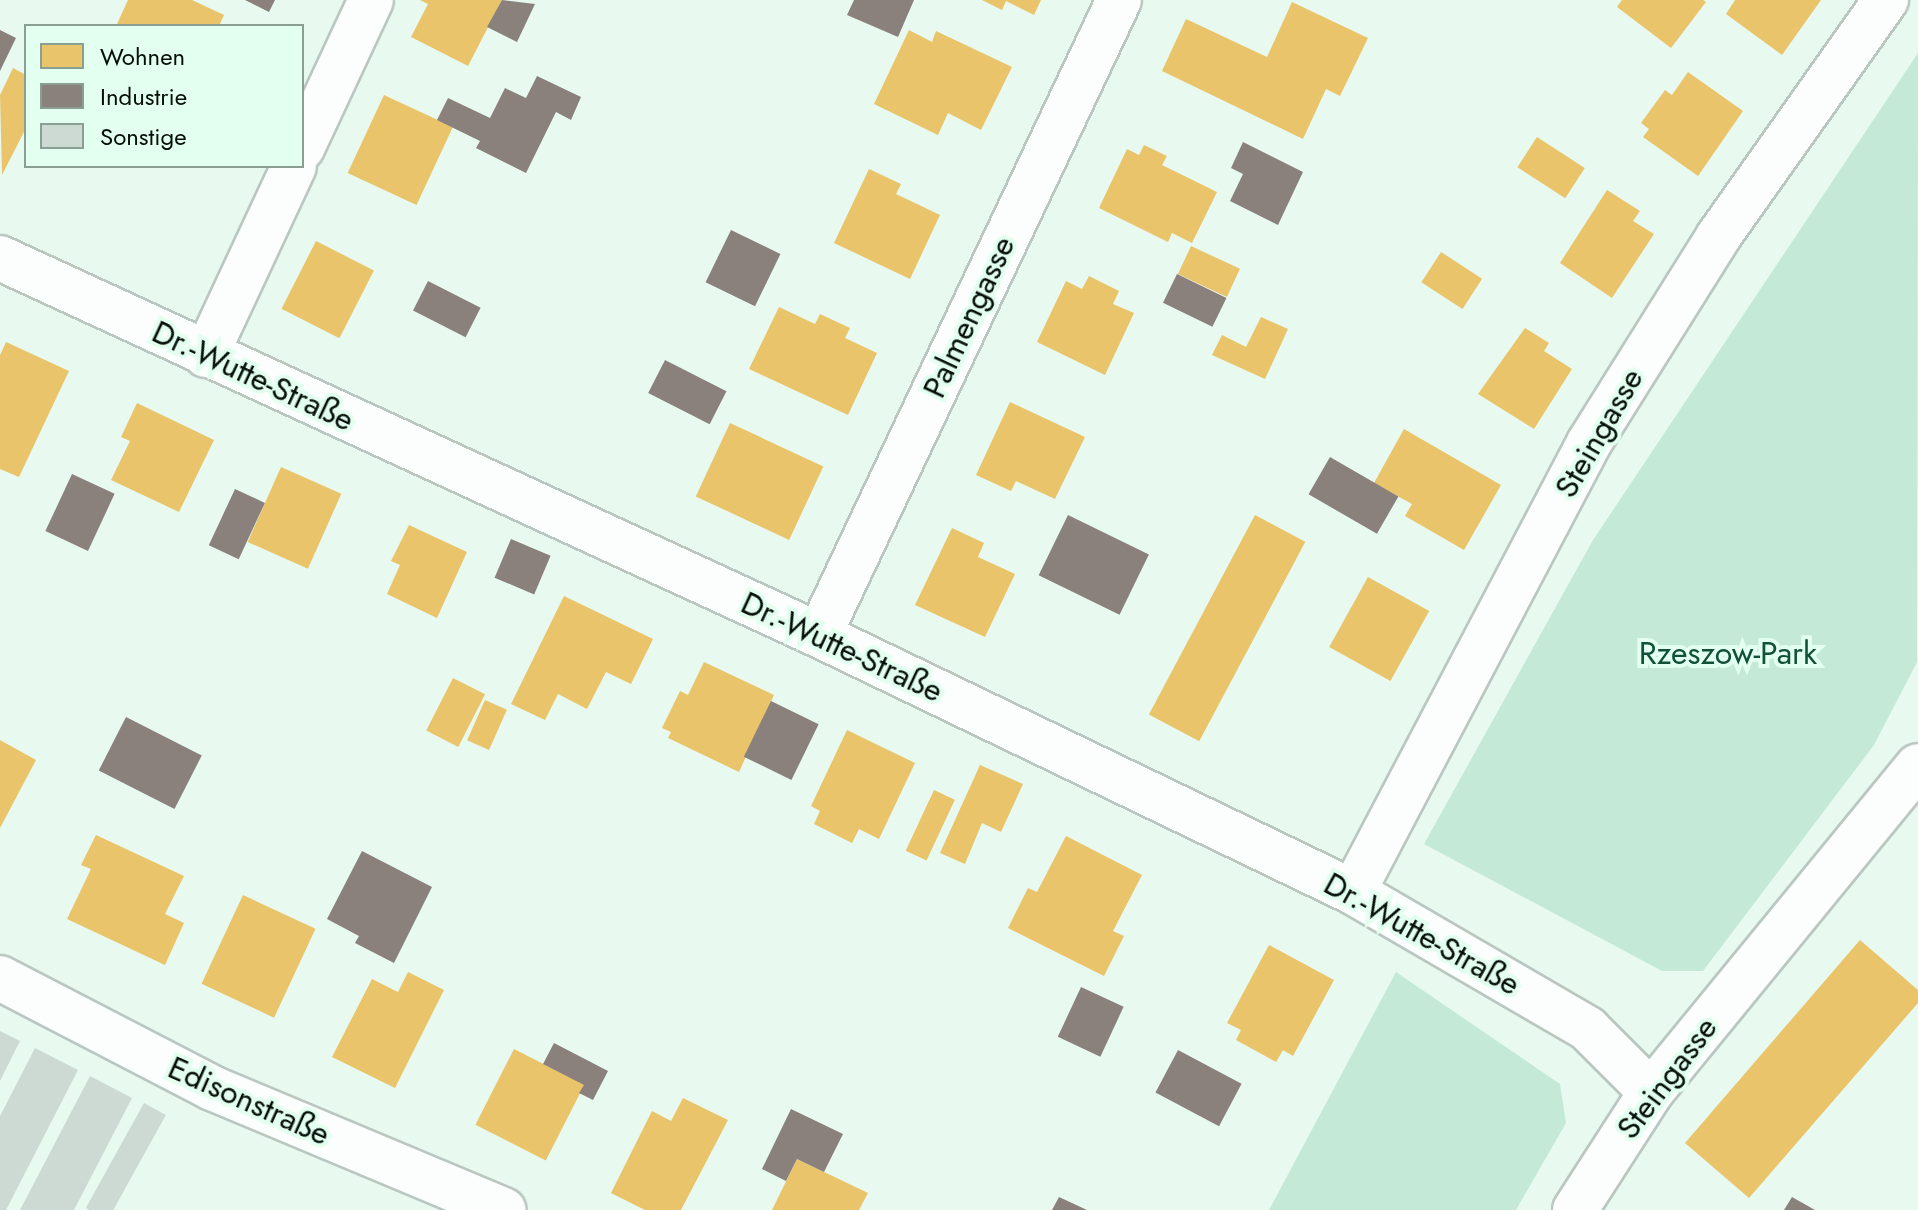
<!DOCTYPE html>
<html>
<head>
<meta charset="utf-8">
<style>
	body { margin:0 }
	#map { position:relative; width:1918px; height:1210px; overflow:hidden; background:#e8f9f0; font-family:Jost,sans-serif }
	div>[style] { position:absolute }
	.green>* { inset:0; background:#c4ead7 }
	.homes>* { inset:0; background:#e9c46a; transform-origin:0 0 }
	.industry>* { inset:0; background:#8a817c; transform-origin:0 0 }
	.building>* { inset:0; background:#cddad3; transform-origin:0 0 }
	.roads { filter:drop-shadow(2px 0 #bac7c1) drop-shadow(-2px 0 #bac7c1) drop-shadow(0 2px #bac7c1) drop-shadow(0 -2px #bac7c1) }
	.street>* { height:44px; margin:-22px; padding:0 22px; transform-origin:22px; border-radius:22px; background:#fcfefd }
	span { translate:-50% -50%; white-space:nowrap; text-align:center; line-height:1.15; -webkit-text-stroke:8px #e2fff0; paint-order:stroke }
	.street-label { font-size:32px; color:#050e09 }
	.park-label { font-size:32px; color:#115039 }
	.legend { position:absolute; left:24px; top:24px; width:280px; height:144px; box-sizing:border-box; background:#e2fff0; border:2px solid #8a9f94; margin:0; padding:10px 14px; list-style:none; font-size:24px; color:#050e09 }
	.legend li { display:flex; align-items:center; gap:16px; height:40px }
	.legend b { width:40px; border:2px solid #8a9f94 }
</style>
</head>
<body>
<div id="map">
	<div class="green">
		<i style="clip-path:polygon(1918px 53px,1917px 662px,1874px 745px,1703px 971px,1662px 971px,1424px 844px,1593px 540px)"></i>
		<i style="clip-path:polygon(1396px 972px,1560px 1084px,1566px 1123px,1516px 1210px,1269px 1210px)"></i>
	</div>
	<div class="homes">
		<i style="clip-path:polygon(128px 0,192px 0,224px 15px,219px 26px,116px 26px)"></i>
		<i style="clip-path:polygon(420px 0,502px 0,468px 66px,411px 37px,428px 4px)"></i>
		<i style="clip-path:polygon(982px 0,1041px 0,1034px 15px,1006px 1px,1002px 10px)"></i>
		<i style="clip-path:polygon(1622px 0,1703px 0,1706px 2px,1671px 48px,1617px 7px)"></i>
		<i style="clip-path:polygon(1735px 0,1821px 0,1782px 55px,1726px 14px)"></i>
		<i style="clip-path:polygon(1292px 2px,1368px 38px,1340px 96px,1326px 89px,1303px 139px,1162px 71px,1186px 19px,1267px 57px)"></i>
		<i style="clip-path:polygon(909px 30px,932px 42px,936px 31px,1012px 67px,981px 130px,948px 113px,938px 135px,874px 104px)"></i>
		<i style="clip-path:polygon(13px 68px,26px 75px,26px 128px,2px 175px,0 95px)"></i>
		<i style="clip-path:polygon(1688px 72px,1743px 111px,1698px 176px,1643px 137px,1649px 129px,1641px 123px,1665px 90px,1672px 95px)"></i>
		<i style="left:384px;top:95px;width:76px;height:86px;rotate:25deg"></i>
		<i style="left:1537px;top:137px;width:57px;height:36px;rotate:33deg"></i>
		<i style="clip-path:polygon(1144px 145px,1167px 156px,1162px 165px,1217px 192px,1192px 243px,1172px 233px,1168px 242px,1099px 208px,1127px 149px,1139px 155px)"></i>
		<i style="clip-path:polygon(869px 169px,901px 184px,896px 194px,940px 215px,910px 279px,834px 243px)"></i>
		<i style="clip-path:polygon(1607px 190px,1640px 211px,1633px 221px,1654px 234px,1612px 298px,1560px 263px)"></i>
		<i style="left:316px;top:241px;width:65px;height:76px;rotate:27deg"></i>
		<i style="left:1191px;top:246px;width:54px;height:31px;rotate:25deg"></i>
		<i style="left:1441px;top:252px;width:49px;height:36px;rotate:33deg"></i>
		<i style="clip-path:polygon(1089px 276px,1119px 291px,1113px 304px,1134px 313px,1105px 375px,1037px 342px,1066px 281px,1082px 289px)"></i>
		<i style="clip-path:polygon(779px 307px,815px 324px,820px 314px,850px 328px,845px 338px,877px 353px,848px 415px,749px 369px)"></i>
		<i style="clip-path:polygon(1261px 317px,1288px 329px,1265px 379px,1212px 355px,1222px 335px,1246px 347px)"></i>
		<i style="clip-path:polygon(1525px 328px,1549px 343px,1544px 351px,1572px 369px,1534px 429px,1478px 394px)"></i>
		<i style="clip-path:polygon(6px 342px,69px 371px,19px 477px,0 469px,0 355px)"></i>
		<i style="clip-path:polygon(1010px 402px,1085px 437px,1055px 499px,1016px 481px,1011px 491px,976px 475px)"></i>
		<i style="clip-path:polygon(137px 403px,214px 440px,179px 512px,111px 480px,130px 441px,121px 437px)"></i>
		<i style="left:730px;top:423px;width:103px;height:81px;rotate:25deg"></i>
		<i style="clip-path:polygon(1404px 429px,1501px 485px,1464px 550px,1405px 516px,1412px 504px,1374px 483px)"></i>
		<i style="left:281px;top:467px;width:66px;height:82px;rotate:24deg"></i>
		<i style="left:1255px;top:515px;width:57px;height:226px;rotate:28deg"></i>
		<i style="clip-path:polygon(409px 525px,467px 552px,437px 618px,387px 594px,400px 565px,391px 561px)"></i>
		<i style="clip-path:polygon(952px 528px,984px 543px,978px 557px,1015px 574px,985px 637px,915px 605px)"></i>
		<i style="left:1368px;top:577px;width:70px;height:80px;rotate:29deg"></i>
		<i style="clip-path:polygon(564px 596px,653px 639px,631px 684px,606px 672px,587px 709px,558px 694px,545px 720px,511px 704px)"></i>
		<i style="clip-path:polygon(704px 662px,774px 695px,739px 772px,668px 738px,671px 732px,662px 728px,680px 691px,688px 695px)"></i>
		<i style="left:453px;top:678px;width:36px;height:59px;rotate:27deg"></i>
		<i style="left:485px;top:700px;width:24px;height:44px;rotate:24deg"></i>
		<i style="clip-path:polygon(847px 730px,915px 763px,879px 839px,859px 829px,852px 843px,814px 824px,820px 811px,811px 806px)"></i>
		<i style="clip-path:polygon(0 740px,36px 760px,0 828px)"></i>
		<i style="clip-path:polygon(980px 765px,1023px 784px,1001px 832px,982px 823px,965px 864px,940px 853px)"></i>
		<i style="left:934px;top:790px;width:23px;height:67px;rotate:25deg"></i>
		<i style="clip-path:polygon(96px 835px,184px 876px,165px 914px,184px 923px,165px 965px,67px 919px,91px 869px,81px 865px)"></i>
		<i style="clip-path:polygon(1066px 836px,1142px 875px,1113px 931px,1124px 936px,1104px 976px,1008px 928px,1028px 888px,1037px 892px)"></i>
		<i style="left:243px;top:895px;width:80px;height:98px;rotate:25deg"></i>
		<i style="clip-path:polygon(1860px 940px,1918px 990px,1918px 1003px,1749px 1198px,1685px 1143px)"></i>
		<i style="clip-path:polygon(1269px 945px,1334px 980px,1293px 1056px,1283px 1050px,1276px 1062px,1236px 1040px,1241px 1030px,1227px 1023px)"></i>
		<i style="clip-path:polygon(408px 972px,444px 990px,395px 1088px,332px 1057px,372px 979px,398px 992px)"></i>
		<i style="left:514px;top:1049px;width:79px;height:85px;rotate:27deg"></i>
		<i style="clip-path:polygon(683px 1098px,728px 1120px,681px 1210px,645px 1210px,611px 1193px,652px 1111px,671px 1121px)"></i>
		<i style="clip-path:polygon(797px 1159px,868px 1193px,859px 1210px,772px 1210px)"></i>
	</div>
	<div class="industry">
		<i style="clip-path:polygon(245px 0,275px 0,269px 12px)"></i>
		<i style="clip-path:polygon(502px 0,535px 4px,517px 42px,487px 27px)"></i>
		<i style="clip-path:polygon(854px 0,914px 0,898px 37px,847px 15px)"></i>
		<i style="clip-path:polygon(0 30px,16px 38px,0 71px)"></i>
		<i style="clip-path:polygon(537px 76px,581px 97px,571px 120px,556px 112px,526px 173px,476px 148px,480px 141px,437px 120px,448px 98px,490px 118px,505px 88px,526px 98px)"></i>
		<i style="clip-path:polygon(1243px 142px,1303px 172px,1278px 225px,1230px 201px,1243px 174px,1231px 168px)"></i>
		<i style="left:731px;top:230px;width:55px;height:58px;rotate:26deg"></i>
		<i style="left:1177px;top:274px;width:55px;height:32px;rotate:26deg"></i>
		<i style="left:428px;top:281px;width:59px;height:33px;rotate:27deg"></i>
		<i style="left:665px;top:360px;width:69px;height:37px;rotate:27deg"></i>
		<i style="left:1330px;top:457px;width:79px;height:43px;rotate:30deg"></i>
		<i style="left:72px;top:474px;width:47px;height:63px;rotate:25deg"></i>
		<i style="left:235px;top:489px;width:33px;height:62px;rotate:25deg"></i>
		<i style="left:1068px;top:515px;width:90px;height:67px;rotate:26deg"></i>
		<i style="left:511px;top:539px;width:43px;height:42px;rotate:23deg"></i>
		<i style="left:771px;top:701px;width:53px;height:62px;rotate:26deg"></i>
		<i style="left:126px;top:717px;width:85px;height:60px;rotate:27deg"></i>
		<i style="clip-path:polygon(362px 851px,432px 887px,394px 963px,355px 943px,359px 936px,327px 919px)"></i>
		<i style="left:1081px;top:987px;width:47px;height:55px;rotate:25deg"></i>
		<i style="clip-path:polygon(554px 1043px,608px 1071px,593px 1100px,579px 1093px,584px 1085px,543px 1064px)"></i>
		<i style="left:1178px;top:1050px;width:72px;height:48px;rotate:28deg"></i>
		<i style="clip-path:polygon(791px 1109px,843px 1134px,824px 1172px,797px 1159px,786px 1181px,762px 1169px)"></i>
		<i style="clip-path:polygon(1059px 1197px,1087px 1210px,1052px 1210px)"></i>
		<i style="clip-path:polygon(1792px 1197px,1815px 1210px,1784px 1210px)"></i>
	</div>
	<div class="building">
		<i style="clip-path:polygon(0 1031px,20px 1041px,0 1081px)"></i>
		<i style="clip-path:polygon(35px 1048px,78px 1070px,6px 1210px,0 1210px,0 1116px)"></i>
		<i style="clip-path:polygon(90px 1076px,132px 1098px,74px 1210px,20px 1210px)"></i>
		<i style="left:144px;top:1103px;width:25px;height:120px;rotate:29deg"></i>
	</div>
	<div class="roads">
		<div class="street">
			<i style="left:302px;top:148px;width:163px;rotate:-65deg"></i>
			<i style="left:0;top:258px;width:902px;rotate:24.72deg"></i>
			<i style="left:819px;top:635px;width:593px;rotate:25.7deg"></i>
			<i style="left:1353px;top:892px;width:272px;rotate:30.2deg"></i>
			<i style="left:1588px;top:1029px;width:89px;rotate:45deg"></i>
			<i style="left:206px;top:355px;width:208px;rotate:-65deg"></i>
			<i style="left:819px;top:635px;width:702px;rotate:-64.71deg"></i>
			<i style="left:1353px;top:892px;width:507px;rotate:-62.27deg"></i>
			<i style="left:1589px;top:443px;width:243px;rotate:-57.9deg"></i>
			<i style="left:1718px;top:237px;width:291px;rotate:-54.7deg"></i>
			<i style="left:0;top:978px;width:239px;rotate:27.4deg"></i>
			<i style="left:212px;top:1088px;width:316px;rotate:22.7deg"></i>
			<i style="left:1575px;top:1210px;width:140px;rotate:-57.2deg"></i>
			<i style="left:1651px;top:1092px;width:421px;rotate:-50.7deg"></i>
		</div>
	</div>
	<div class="street-label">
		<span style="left:969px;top:317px;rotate:-65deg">Palmengasse</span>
		<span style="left:253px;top:376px;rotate:25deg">Dr.-Wutte-Straße</span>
		<span style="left:1599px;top:433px;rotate:-60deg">Steingasse</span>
		<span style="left:842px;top:647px;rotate:25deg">Dr.-Wutte-Straße</span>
		<span style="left:1422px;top:934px;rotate:29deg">Dr.-Wutte-Straße</span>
		<span style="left:1667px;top:1078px;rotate:-53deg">Steingasse</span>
		<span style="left:249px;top:1101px;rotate:24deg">Edisonstraße</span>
	</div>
	<div class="park-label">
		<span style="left:1728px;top:653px">Rzeszow-Park</span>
	</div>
	<ul class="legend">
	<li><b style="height:22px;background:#e9c46a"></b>Wohnen</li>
	<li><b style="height:22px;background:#8a817c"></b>Industrie</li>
	<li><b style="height:22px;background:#cddad3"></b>Sonstige</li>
	</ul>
</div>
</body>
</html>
